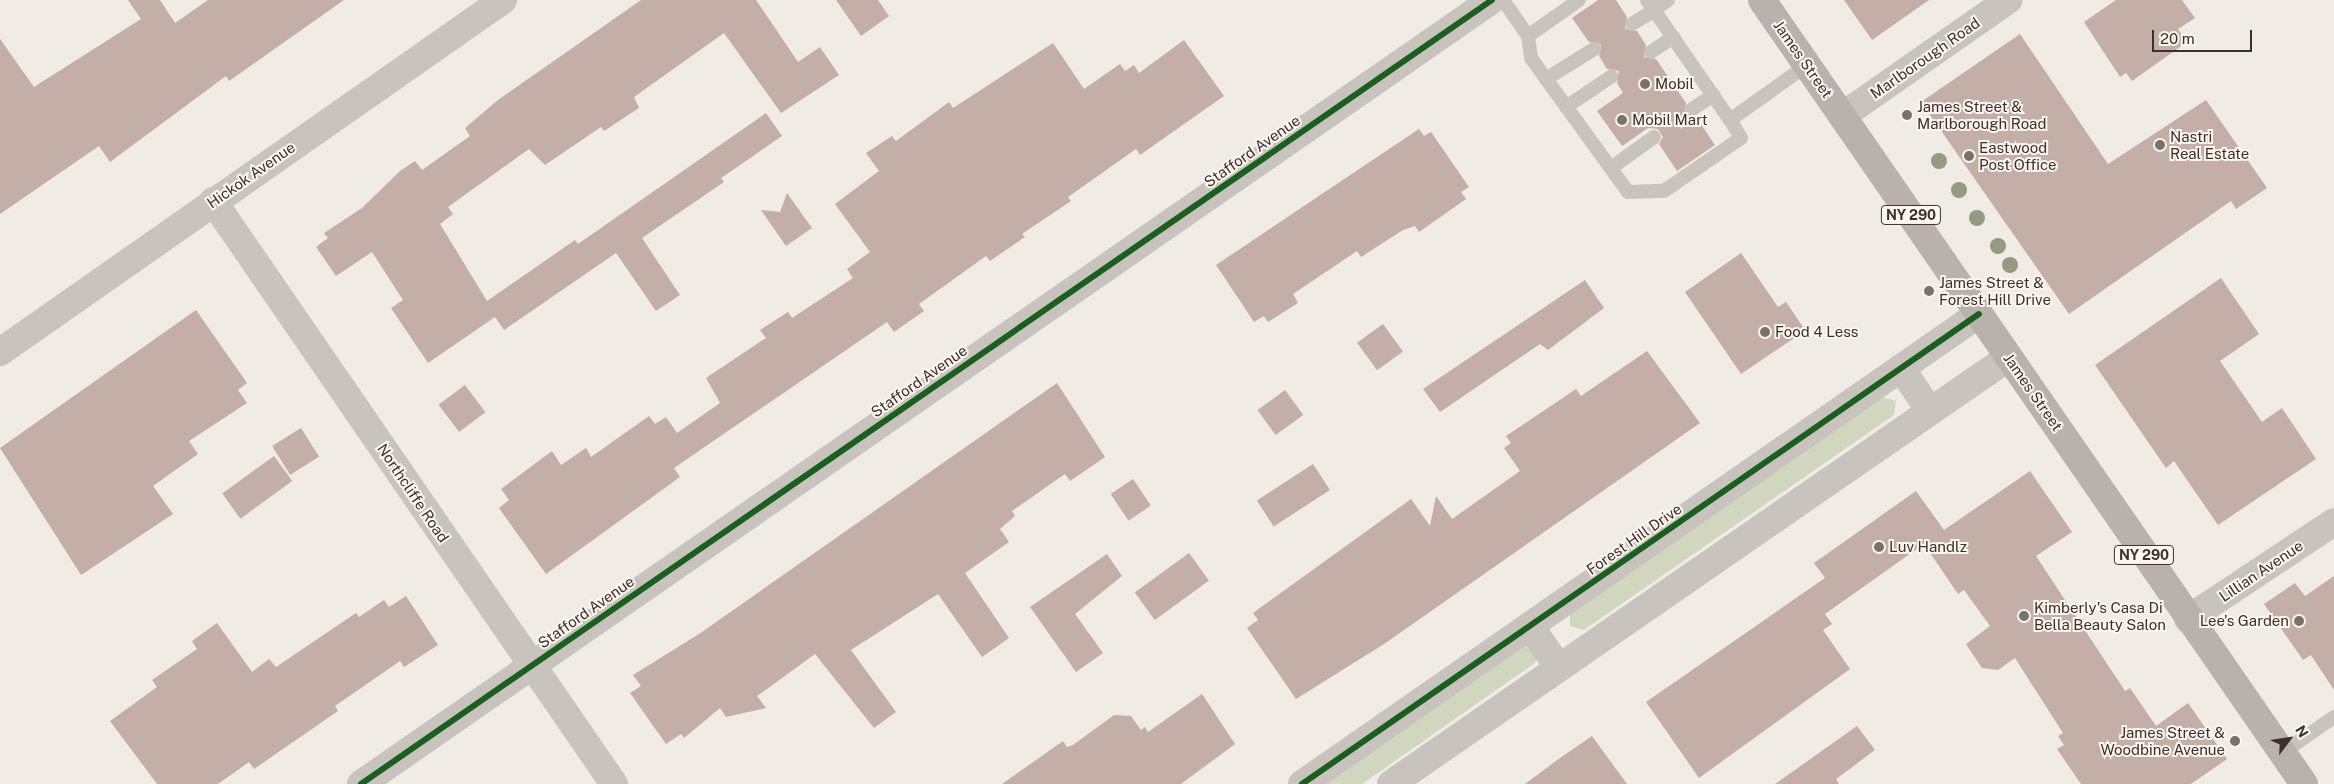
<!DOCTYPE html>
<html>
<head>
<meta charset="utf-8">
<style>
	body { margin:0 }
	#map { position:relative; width:2334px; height:784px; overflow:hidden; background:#f0ebe5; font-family:"Public Sans",sans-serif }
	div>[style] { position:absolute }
	.green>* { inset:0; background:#d1d6bf }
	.building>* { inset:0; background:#c3afa7; transform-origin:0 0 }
	.service>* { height:14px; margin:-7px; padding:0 7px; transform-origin:7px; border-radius:7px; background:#c9c3be }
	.minor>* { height:28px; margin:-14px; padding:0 14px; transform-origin:14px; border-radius:14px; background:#c9c3be }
	.primary>* { height:28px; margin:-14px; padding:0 14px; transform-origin:14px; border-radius:14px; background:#b8b1ad }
	.cycleway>* { height:6px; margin:-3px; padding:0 3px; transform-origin:3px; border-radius:3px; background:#1b5e20 }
	.trees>* { width:16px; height:16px; margin:-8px; border-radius:50%; background:#959b80 }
	.dots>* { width:14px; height:14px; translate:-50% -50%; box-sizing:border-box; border:2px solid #fbf5ee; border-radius:50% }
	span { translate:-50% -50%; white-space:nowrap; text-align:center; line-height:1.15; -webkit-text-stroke:4px #fbf5ee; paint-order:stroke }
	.shield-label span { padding:1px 4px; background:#fbf5ee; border:1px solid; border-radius:4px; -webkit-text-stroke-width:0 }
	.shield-label { font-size:14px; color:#3b302b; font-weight:700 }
	.street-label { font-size:15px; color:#3b302b }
	.poi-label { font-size:15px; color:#3b302b }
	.left { translate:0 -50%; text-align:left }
	.right { translate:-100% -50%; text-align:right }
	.north { position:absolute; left:2264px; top:714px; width:50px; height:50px; -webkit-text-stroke:4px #fbf5ee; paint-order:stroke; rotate:59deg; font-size:14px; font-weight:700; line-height:20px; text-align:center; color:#3b302b }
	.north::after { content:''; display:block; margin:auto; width:18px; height:22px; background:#3b302b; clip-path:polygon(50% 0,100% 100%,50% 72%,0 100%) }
	.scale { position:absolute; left:2152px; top:30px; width:100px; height:22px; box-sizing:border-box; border:2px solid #3b302b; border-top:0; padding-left:6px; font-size:15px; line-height:18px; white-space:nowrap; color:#3b302b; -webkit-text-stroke:4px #fbf5ee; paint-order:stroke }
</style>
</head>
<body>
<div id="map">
	<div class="green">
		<i style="clip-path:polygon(1882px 397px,1896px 401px,1894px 415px,1584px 630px,1570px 626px,1570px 611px)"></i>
		<i style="clip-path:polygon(1523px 645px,1531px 645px,1538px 656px,1535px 663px,1362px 784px,1322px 784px)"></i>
	</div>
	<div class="building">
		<i style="clip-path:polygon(128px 0,160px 0,175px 23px,208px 0,344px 0,229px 81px,226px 76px,110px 162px,99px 146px,0 214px,0 39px,34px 87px,141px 19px)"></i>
		<i style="clip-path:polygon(641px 0,756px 0,798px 62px,820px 47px,839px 75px,781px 113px,724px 33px,634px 97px,639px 108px,604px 131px,601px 127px,545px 165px,529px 149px,448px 207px,453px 214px,440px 224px,487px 301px,575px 240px,578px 244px,766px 113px,782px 136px,721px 178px,724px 182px,642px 238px,680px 295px,656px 311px,616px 253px,504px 330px,495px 317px,428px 363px,391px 308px,403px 300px,372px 252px,336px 276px,316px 247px,328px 238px,324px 233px,362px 208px,400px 171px,415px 161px,422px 170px,470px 136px,465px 128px,498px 100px)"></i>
		<i style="clip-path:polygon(836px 0,878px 0,889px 16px,861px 36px)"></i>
		<i style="clip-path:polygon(1598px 0,1616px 0,1627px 17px,1625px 29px,1637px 31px,1646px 45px,1644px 57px,1656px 59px,1686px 103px,1684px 115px,1696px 117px,1715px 145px,1677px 171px,1659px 144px,1663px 137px,1658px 129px,1648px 128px,1622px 146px,1597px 111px,1623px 93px,1617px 83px,1619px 71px,1607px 69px,1599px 56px,1601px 44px,1589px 42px,1572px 18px)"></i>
		<i style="clip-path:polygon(1844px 0,1929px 0,1872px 40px)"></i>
		<i style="clip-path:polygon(2116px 0,2182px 0,2195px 18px,2178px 29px,2187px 42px,2132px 81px,2126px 73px,2120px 77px,2084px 22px)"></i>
		<i style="clip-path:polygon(2020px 34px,2108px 164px,2206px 100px,2267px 188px,2236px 209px,2231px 201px,2069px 314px,1921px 102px)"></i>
		<i style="clip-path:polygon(1184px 40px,1224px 96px,1140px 155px,1136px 149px,1068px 197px,1071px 201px,1022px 234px,1025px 237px,990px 261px,986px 256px,919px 304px,924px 311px,894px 332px,887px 322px,674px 468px,680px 477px,546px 574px,499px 508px,509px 500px,501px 489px,552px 451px,561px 465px,586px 448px,591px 457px,649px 416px,655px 424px,666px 417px,677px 433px,720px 403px,706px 378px,766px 338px,760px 330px,788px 312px,792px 318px,853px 278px,847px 269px,870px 252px,835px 204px,879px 171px,866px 153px,892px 136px,896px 141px,949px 102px,953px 108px,1053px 43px,1084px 89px,1120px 64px,1125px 71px,1134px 65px,1139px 73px)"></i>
		<i style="clip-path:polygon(1419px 129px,1424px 136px,1431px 132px,1469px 187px,1461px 192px,1466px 199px,1419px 232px,1415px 226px,1403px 230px,1361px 257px,1357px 251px,1293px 294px,1298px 303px,1268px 322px,1264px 316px,1254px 322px,1216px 265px)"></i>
		<i style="clip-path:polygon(787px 193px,812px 228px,786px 246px,761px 210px,780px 212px)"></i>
		<i style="clip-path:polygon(1741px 253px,1778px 307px,1786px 302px,1803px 327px,1795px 332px,1797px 336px,1741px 374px,1685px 292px)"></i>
		<i style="clip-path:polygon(2221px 278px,2259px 334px,2220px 361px,2262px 422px,2282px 408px,2316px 459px,2218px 525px,2174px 461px,2166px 468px,2095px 365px)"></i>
		<i style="clip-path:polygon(1585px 280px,1604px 308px,1548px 350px,1540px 344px,1440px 412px,1423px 389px)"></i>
		<i style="clip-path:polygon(196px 310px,247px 383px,238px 390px,247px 403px,189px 441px,198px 454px,153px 486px,173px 514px,81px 575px,0 448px)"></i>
		<i style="left:1383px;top:324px;width:34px;height:32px;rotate:54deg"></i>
		<i style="clip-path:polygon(1647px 351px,1700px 423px,1384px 644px,1296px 699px,1247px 628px,1258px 620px,1253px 613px,1411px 499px,1430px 526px,1436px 496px,1452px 519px,1520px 471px,1504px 448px,1511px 443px,1506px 436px,1576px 389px,1581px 396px)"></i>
		<i style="clip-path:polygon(1057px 383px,1105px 457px,1070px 481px,1065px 474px,1012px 511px,1015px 516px,1000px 529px,1009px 542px,965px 573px,1009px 638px,982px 657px,938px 594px,851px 650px,896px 712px,874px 728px,815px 654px,757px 696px,766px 708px,726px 717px,720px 708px,684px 738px,681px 734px,666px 744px,630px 693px,641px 686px,633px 675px,699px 634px)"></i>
		<i style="left:465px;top:385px;width:34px;height:33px;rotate:53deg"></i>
		<i style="left:1285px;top:390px;width:31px;height:34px;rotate:54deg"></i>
		<i style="left:301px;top:428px;width:34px;height:34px;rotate:58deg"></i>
		<i style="left:274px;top:456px;width:31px;height:64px;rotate:54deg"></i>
		<i style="left:1313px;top:464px;width:31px;height:67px;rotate:57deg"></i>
		<i style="clip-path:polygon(2030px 471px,2072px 532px,2036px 556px,2125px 691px,2130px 688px,2156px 726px,2188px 703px,2227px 759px,2191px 784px,2081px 784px,2057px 749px,2064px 745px,2058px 736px,2063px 733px,2015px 658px,1998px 670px,1982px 668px,1966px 644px,1990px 626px,1964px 590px,1958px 594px,1924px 544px,1825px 614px,1832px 624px,1823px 630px,1850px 669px,1699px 778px,1646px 702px,1825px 578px,1814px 563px,1916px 491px,1944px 530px)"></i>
		<i style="left:1133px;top:479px;width:32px;height:27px;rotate:56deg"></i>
		<i style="left:1189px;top:553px;width:34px;height:67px;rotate:54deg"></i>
		<i style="clip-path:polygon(1107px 554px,1122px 576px,1075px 614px,1103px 653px,1076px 672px,1030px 607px)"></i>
		<i style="clip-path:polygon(2334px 576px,2334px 690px,2311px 655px,2303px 660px,2264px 604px,2295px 583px,2305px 596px)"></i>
		<i style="clip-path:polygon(406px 596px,438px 645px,404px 667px,400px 661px,335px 706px,338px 711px,254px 769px,249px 762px,218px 784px,157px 784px,110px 721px,157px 687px,152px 680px,197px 649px,192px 641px,217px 623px,252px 672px,269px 659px,276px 667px,356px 613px,359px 617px,384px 600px,389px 607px)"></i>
		<i style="clip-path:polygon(1202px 694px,1235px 744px,1181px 784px,1002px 784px,1063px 741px,1067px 747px,1073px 745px,1114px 715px,1131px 716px,1141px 730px,1145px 727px,1148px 732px)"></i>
		<i style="clip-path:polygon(1857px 726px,1875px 750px,1836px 779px,1839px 784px,1775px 784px)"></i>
		<i style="clip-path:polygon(1592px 736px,1627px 784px,1525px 784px,1560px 758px)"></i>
	</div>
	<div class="service">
		<i style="left:1503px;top:0;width:44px;rotate:55.2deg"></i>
		<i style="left:1528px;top:36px;width:62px;rotate:-35.2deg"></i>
		<i style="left:1668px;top:0;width:17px;rotate:144deg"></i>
		<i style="left:1654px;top:10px;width:134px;rotate:55.4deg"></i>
		<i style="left:1632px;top:24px;width:26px;rotate:-32deg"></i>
		<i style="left:1654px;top:10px;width:12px;rotate:-125deg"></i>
		<i style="left:1528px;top:36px;width:22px;rotate:82deg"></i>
		<i style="left:1531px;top:58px;width:165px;rotate:54.1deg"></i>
		<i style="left:1628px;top:192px;width:36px;rotate:-2deg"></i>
		<i style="left:1664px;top:191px;width:93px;rotate:-34.5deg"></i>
		<i style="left:1741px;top:138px;width:21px;rotate:-121deg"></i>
		<i style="left:1730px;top:120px;width:95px;rotate:-35.5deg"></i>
		<i style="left:1651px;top:52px;width:27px;rotate:-34deg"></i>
		<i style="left:1546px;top:79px;width:57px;rotate:-32deg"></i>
		<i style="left:1566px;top:107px;width:55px;rotate:-34deg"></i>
		<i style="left:1691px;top:110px;width:27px;rotate:-34deg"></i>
		<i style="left:1611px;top:168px;width:53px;rotate:-35.8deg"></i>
		<i style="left:2282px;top:753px;width:63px;rotate:-34.7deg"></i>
	</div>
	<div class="minor">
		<i style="left:1842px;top:116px;width:203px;rotate:-34.9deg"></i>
		<i style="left:213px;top:201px;width:708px;rotate:55.48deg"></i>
		<i style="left:0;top:352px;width:614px;rotate:-34.98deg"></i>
		<i style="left:1901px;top:368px;width:52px;rotate:56deg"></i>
		<i style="left:2188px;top:619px;width:175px;rotate:-33.6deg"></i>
		<i style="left:1530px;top:626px;width:51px;rotate:55.4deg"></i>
		<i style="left:361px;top:784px;width:1376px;rotate:-34.73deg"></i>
		<i style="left:1302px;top:784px;width:824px;rotate:-34.77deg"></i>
		<i style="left:1391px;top:784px;width:751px;rotate:-34.64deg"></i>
	</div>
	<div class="primary">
		<i style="left:1762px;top:0;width:953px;rotate:55.34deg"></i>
	</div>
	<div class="cycleway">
		<i style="left:361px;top:784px;width:1376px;rotate:-34.73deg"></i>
		<i style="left:1302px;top:784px;width:824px;rotate:-34.77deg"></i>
	</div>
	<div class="trees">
		<i style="left:1939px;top:161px"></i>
		<i style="left:1959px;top:190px"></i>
		<i style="left:1977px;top:218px"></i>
		<i style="left:1998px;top:246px"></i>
		<i style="left:2010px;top:265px"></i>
	</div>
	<div class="dots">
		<i style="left:1645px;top:84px;background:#7a716c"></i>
		<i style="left:1907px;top:115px;background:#7a716c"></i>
		<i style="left:1622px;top:120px;background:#7a716c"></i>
		<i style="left:2160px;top:145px;background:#7a716c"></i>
		<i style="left:1969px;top:156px;background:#7a716c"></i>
		<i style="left:1929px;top:291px;background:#7a716c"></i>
		<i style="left:1765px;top:332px;background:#7a716c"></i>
		<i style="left:1879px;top:547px;background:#7a716c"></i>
		<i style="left:2024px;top:616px;background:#7a716c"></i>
		<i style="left:2299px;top:621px;background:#7a716c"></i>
		<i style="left:2235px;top:741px;background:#7a716c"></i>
	</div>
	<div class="shield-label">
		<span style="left:1911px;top:215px">NY 290</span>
		<span style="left:2144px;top:555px">NY 290</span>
	</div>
	<div class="street-label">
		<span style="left:1925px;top:58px;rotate:-35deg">Marlborough Road</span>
		<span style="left:1803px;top:59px;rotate:55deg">James Street</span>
		<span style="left:1252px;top:151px;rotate:-35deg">Stafford Avenue</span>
		<span style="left:251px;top:175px;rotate:-35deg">Hickok Avenue</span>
		<span style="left:919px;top:381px;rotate:-35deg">Stafford Avenue</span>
		<span style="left:2033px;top:392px;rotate:55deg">James Street</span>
		<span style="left:413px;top:493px;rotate:56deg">Northcliffe Road</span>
		<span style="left:1634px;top:539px;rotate:-35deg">Forest Hill Drive</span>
		<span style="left:2261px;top:571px;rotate:-34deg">Lillian Avenue</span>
		<span style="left:586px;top:612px;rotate:-35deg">Stafford Avenue</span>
	</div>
	<div class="poi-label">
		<span class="left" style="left:1655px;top:84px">Mobil</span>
		<span class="left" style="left:1917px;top:115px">James Street &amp;<br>Marlborough Road</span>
		<span class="left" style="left:1632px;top:120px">Mobil Mart</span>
		<span class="left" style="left:2170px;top:145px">Nastri<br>Real Estate</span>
		<span class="left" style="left:1979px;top:156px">Eastwood<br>Post Office</span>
		<span class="left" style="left:1939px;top:291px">James Street &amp;<br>Forest Hill Drive</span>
		<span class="left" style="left:1775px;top:332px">Food 4 Less</span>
		<span class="left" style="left:1889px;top:547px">Luv Handlz</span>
		<span class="left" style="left:2034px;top:616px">Kimberly's Casa Di<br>Bella Beauty Salon</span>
		<span class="right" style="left:2289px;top:621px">Lee's Garden</span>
		<span class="right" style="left:2225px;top:741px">James Street &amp;<br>Woodbine Avenue</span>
	</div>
	<div class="north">N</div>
	<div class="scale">20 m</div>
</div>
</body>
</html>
